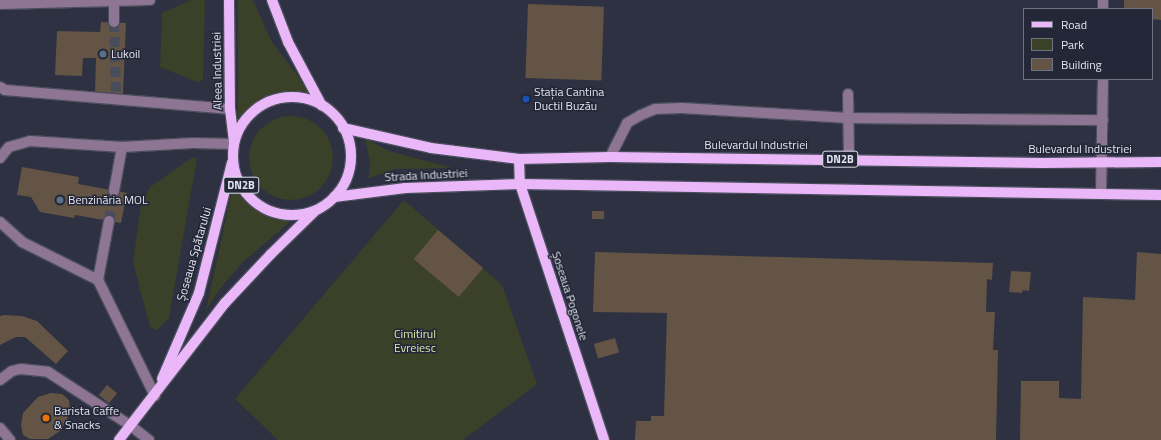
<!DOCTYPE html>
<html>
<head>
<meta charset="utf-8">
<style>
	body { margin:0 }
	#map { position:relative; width:1161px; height:440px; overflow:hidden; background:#2d3141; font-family:"Titillium Web",sans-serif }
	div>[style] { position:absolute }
	.green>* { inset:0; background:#3b4029 }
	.round { border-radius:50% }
	.building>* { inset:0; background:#635445; transform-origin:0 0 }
	.minor-tunnel>* { height:10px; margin-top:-5px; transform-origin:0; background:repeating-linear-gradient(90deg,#484c5b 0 10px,transparent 0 15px) }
	.roads { filter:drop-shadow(1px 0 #4a4e5d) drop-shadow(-1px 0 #4a4e5d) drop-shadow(0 1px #4a4e5d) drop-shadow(0 -1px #4a4e5d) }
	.minor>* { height:10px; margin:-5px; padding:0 5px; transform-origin:5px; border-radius:5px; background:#8e7594 }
	.major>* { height:10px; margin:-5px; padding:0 5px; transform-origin:5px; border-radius:5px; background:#eab8f8 }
	.major>.ring { margin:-5px; padding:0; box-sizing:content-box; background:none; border:10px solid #eab8f8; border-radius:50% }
	.dots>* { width:11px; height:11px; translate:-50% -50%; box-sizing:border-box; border:2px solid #232737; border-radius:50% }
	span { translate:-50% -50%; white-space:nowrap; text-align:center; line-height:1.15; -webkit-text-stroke:3px #232737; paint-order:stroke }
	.shield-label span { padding:1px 3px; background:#232737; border:1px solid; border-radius:3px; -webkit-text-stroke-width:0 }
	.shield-label { font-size:11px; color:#e1e4ef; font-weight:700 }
	.poi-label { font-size:12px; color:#e1e4ef }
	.left { translate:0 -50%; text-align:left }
	.street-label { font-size:12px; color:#e1e4ef }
	.park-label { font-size:12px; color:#dae9a5 }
	.legend { position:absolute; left:1023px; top:8px; width:130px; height:72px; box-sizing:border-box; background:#232737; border:1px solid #6f7381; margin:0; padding:5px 7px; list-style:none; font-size:12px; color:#e1e4ef }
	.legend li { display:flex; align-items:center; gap:8px; height:20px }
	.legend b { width:20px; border:1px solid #6f7381 }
</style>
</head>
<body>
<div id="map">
	<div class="green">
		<i style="clip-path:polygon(191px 0,205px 0,203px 80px,197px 82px,160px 67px,162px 13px)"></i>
		<i style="clip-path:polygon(238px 0,253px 0,272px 42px,311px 93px,281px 95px,258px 101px,249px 107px,238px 119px)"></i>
		<i class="round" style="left:249px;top:116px;width:84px;height:84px"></i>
		<i style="clip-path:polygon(365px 138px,389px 151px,453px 168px,395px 169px,366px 179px,369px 176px,370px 162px)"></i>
		<i style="clip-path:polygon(193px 157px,197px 158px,169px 318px,157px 330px,150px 327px,133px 262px,141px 205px,150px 187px)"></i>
		<i style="clip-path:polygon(233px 186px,242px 198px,259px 212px,281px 220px,293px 219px,242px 263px,220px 289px,206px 310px)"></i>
		<i style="clip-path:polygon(404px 200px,502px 285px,537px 384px,463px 440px,278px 440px,235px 399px)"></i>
	</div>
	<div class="building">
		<i style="clip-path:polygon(1124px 0,1161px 0,1161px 20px,1152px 19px,1152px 9px,1124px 9px)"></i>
		<i style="left:528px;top:4px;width:76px;height:74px;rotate:2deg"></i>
		<i style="clip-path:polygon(101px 22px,126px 23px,123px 94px,95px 92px,96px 58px,83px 58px,82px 76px,55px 75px,57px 31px,100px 32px)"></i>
		<i style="clip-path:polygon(22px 167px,79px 177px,78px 184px,127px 193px,121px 223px,75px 215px,74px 218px,40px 212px,31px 197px,17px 195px)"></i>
		<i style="left:592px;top:211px;width:12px;height:8px"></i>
		<i style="left:438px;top:230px;width:59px;height:38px;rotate:40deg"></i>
		<i style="clip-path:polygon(595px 252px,993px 263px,992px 280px,987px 279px,986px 312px,995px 312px,993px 350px,998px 350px,996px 440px,635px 440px,636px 421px,651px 421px,651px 416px,664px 416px,667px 313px,593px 312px)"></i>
		<i style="clip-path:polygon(1137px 252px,1161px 254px,1161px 440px,1020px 440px,1021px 381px,1059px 381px,1059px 398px,1081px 399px,1083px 297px,1135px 300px)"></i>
		<i style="clip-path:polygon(1011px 271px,1031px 272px,1029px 291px,1023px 290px,1022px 293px,1009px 292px)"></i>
		<i style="clip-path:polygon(5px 315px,22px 316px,37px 321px,68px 351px,56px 364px,25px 337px,16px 337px,0 345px,0 316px)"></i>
		<i style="left:615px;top:338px;width:15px;height:22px;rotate:74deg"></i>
		<i style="left:107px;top:385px;width:13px;height:13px;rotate:39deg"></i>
		<i style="clip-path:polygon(51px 393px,62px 394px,69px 400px,70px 410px,67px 420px,60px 431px,48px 439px,30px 439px,23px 435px,21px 425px,23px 413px,38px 397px)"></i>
	</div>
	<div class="minor-tunnel">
		<i style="left:114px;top:22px;width:71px;rotate:88.4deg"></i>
		<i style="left:109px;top:221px;width:30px;rotate:-81deg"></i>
	</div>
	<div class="roads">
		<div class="minor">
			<i style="left:114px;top:1px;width:21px;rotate:90deg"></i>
			<i style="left:0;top:4px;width:150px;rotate:-1.5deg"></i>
			<i style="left:1103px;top:9px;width:9px;rotate:-90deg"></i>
			<i style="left:0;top:87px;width:6px;rotate:31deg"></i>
			<i style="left:5px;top:90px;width:226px;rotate:4.8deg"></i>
			<i style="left:848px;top:94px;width:65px;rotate:89.1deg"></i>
			<i style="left:610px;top:157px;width:38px;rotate:-63deg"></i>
			<i style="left:627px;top:123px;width:16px;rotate:-30deg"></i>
			<i style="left:641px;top:115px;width:15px;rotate:-23deg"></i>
			<i style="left:655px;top:109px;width:27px;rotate:-2deg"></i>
			<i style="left:682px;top:108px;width:167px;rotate:3.4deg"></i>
			<i style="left:849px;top:118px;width:254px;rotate:0.5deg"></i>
			<i style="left:0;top:158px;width:14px;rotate:-51deg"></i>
			<i style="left:9px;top:147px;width:22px;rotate:-16deg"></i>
			<i style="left:30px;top:141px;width:92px;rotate:3.7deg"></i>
			<i style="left:114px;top:191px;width:45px;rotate:-79.7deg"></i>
			<i style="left:122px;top:147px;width:71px;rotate:-3.2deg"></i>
			<i style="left:193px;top:143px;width:41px;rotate:1.4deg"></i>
			<i style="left:1101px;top:193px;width:114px;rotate:-89deg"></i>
			<i style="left:109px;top:221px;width:60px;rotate:100.6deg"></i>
			<i style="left:98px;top:280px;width:129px;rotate:63.8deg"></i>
			<i style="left:0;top:222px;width:30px;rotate:42deg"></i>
			<i style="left:22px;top:242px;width:85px;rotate:26.6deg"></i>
			<i style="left:0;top:380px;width:15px;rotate:-37deg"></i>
			<i style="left:12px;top:371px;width:9px;rotate:-13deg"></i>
			<i style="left:21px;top:369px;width:27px;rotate:6deg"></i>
			<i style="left:48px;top:372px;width:99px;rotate:33deg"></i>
			<i style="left:131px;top:426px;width:23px;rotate:38deg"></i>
			<i style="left:0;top:428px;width:16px;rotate:50deg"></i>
		</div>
		<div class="major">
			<i style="left:229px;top:0;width:109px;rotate:89.5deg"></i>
			<i style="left:230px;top:109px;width:33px;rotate:83deg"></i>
			<i style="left:272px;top:0;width:45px;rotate:69.1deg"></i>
			<i style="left:288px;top:42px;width:72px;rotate:62deg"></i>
			<i class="ring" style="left:233px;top:97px;width:108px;height:108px"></i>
			<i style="left:343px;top:128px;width:90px;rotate:12.8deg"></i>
			<i style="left:431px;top:148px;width:89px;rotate:7.1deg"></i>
			<i style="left:519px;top:159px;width:91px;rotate:-1.3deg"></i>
			<i style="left:610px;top:157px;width:433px;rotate:0.8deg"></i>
			<i style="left:1043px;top:163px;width:118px;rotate:-0.5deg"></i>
			<i style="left:519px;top:159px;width:25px;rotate:88deg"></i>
			<i style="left:520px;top:184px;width:269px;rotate:71.8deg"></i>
			<i style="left:334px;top:197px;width:72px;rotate:-7.2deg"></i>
			<i style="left:405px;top:188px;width:115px;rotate:-2deg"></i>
			<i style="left:520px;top:184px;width:641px;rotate:0.98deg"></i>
			<i style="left:162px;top:379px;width:94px;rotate:-66.7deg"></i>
			<i style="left:199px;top:293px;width:134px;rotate:-75.8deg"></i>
			<i style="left:119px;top:440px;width:173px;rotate:-52.3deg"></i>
			<i style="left:225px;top:303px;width:67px;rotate:-46.8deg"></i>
			<i style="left:271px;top:254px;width:62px;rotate:-44.3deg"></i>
		</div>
	</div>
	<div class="dots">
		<i style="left:103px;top:54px;background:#5c6f8a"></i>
		<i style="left:526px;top:99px;background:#1a4fb4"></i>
		<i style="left:60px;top:200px;background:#5c6f8a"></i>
		<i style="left:46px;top:418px;background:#e8710a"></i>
	</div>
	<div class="shield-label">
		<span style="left:840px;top:159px">DN2B</span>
		<span style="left:241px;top:185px">DN2B</span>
	</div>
	<div class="poi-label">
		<span class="left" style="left:111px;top:54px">Lukoil</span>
		<span class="left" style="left:534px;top:99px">Stația Cantina<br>Ductil Buzău</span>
		<span class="left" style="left:68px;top:200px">Benzinăria MOL</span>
		<span class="left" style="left:54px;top:418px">Barista Caffe<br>&amp; Snacks</span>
	</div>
	<div class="street-label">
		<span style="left:217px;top:71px;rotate:-91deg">Aleea Industriei</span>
		<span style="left:756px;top:145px">Bulevardul Industriei</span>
		<span style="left:1080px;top:149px">Bulevardul Industriei</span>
		<span style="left:426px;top:175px;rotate:-3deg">Strada Industriei</span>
		<span style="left:194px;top:254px;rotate:-74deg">Șoseaua Spătarului</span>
		<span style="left:570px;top:296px;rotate:72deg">Șoseaua Pogonele</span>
	</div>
	<div class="park-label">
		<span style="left:415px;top:341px">Cimitirul<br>Evreiesc</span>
	</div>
	<ul class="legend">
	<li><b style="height:5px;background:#eab8f8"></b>Road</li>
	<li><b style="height:11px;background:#3b4029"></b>Park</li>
	<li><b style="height:11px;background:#635445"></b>Building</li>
	</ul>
</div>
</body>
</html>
